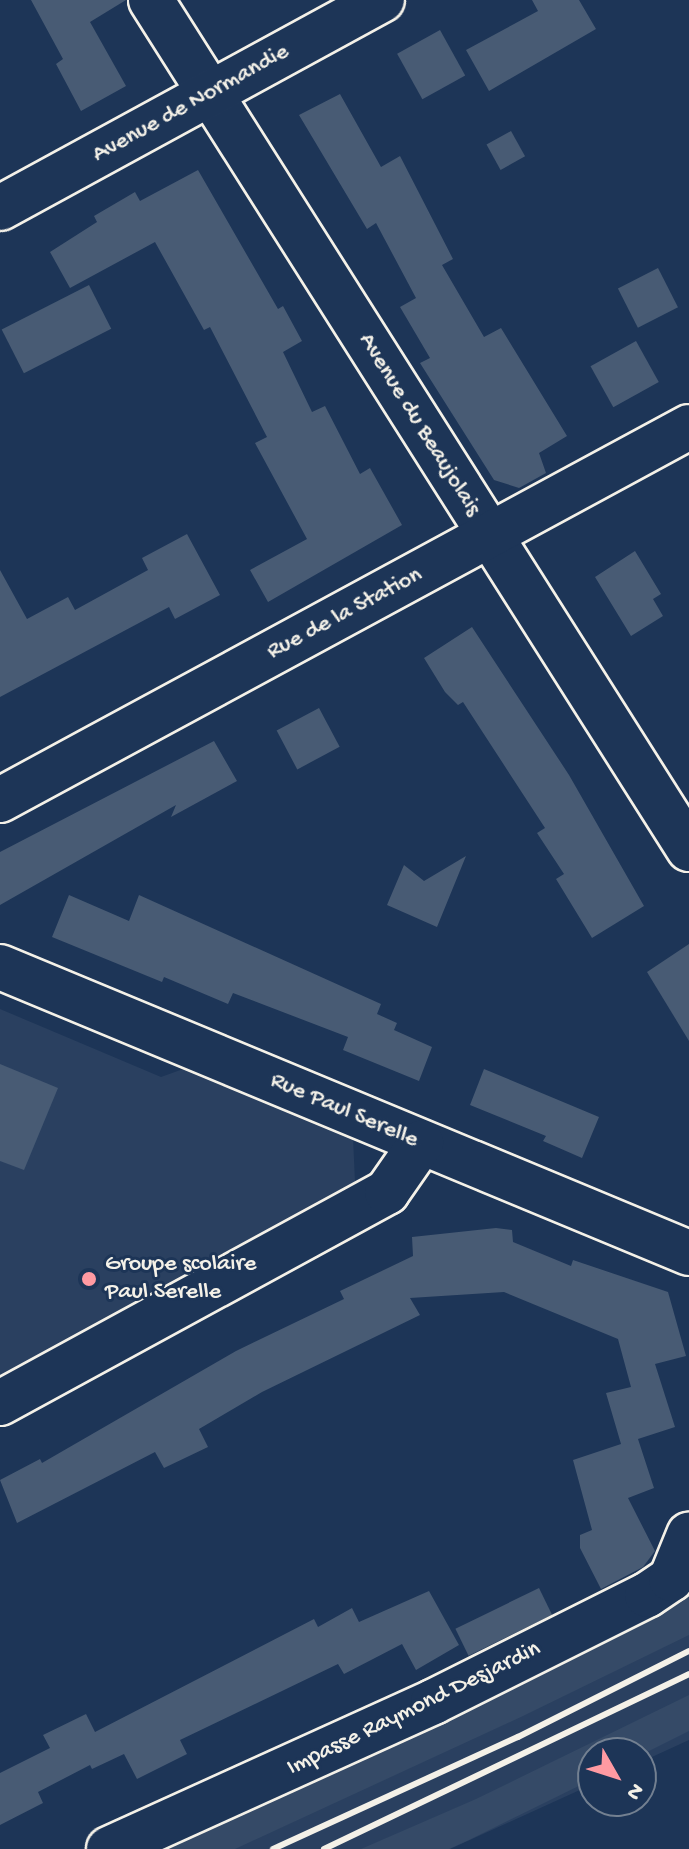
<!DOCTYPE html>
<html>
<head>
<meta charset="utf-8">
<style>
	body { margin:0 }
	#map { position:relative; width:689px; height:1849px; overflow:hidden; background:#1d3557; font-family:"Gochi Hand",sans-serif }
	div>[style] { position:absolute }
	.built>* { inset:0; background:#2a4060 }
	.green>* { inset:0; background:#354a67 }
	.building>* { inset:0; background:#485b74; transform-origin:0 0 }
	.roads { filter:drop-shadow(2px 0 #f4f1e8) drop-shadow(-2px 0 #f4f1e8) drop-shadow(0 2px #f4f1e8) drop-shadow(0 -2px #f4f1e8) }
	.street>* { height:44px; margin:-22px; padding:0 22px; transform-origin:22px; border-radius:22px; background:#1d3557 }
	.rail>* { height:6px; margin:-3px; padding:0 3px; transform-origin:3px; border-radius:3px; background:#f4f1e8 }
	.dots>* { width:22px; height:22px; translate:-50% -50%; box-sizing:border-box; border:4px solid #1d3557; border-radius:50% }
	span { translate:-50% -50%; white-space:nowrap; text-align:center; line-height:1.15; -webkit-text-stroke:6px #1d3557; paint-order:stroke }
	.street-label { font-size:24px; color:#f4f1e8 }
	.poi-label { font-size:24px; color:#f4f1e8 }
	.left { translate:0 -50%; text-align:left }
	.north { position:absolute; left:577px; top:1737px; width:80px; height:80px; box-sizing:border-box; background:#1d3557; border:2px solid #738091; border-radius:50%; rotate:129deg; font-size:22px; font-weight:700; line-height:32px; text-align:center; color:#f4f1e8 }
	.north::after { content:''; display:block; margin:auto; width:28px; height:36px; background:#ff9aa2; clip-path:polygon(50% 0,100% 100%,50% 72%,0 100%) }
</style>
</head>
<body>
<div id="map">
	<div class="built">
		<i style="clip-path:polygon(0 1009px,161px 1077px,186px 1068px,353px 1137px,355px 1182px,0 1376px)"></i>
		<i style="clip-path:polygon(689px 1596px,689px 1740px,641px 1762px,641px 1753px,593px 1753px,593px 1784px,450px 1849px,145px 1849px)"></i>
	</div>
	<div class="green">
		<i style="clip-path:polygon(689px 1592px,689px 1635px,523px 1716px,235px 1849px,145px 1849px,509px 1682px)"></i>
		<i style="clip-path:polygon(689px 1695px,689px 1731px,641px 1755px,593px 1753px,593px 1779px,469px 1840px,449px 1849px,361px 1849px,476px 1799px)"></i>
	</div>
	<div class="building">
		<i style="clip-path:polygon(31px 0,126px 0,90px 22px,126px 86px,81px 111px,56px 64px,63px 59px)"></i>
		<i style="clip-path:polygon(532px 0,579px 0,596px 29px,489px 91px,466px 50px,538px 11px)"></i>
		<i style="left:440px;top:30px;width:52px;height:49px;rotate:61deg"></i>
		<i style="clip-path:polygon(340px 94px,381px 167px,400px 156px,453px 259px,442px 265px,484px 337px,501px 328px,567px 436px,539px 453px,546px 473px,519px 488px,494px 480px,420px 363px,430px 358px,400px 307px,416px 298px,376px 223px,367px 229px,299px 115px)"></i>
		<i style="left:511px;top:131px;width:29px;height:28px;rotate:61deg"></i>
		<i style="clip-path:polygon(198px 170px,278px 309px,283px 306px,302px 341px,283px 352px,312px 412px,325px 406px,360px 474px,370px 468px,402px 525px,268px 602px,250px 570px,307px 539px,255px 443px,267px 437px,210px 327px,204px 330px,155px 242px,70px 288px,50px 252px,97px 222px,94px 216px,135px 192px,140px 201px)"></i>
		<i style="left:658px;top:268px;width:44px;height:45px;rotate:63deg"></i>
		<i style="left:89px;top:285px;width:49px;height:98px;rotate:63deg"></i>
		<i style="left:636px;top:341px;width:47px;height:52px;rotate:61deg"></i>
		<i style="clip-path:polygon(187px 534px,220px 595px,175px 619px,169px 607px,0 697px,0 570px,27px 619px,68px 597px,75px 610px,148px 570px,142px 558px)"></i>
		<i style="clip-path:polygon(635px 551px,661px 594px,653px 599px,663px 616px,631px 636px,595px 577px)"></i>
		<i style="clip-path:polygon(472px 627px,569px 775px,644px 906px,592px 938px,556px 879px,564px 874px,537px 833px,545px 828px,463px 702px,458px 705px,445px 692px,424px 658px)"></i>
		<i style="left:319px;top:708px;width:44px;height:48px;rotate:62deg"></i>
		<i style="clip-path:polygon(214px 741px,237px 781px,171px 817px,176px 805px,0 905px,0 852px)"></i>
		<i style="clip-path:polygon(466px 856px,437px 927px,387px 905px,404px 865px,424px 881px)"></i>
		<i style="clip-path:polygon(69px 895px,129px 921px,139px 895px,381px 1004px,377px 1014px,397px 1023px,394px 1030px,432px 1047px,419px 1081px,343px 1050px,348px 1037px,233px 993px,228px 1004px,164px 977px,162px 982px,52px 937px)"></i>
		<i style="clip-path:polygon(689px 944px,689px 1041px,647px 972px)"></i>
		<i style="clip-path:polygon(0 1064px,58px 1088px,24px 1170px,0 1161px)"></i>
		<i style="clip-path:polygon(484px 1069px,599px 1117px,582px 1158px,543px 1141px,546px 1136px,470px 1105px)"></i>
		<i style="clip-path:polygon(496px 1228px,512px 1230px,513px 1242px,571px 1266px,573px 1260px,668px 1292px,686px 1356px,655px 1364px,675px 1427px,638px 1439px,654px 1488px,628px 1498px,655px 1551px,643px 1567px,601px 1589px,580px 1548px,580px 1535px,592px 1530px,573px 1460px,621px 1444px,606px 1393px,631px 1387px,618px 1339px,504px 1292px,410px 1298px,420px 1315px,262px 1392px,199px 1429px,208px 1447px,164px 1468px,155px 1452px,17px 1523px,0 1480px,40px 1459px,42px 1463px,236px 1351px,344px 1299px,340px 1291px,413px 1256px,412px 1237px)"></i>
		<i style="left:539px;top:1588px;width:30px;height:93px;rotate:64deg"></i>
		<i style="clip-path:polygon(429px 1591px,459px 1645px,416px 1670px,402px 1644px,344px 1674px,338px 1664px,180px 1740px,187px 1754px,137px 1779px,124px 1754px,92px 1769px,90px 1765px,38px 1792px,43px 1803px,0 1825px,0 1773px,50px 1748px,43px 1735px,86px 1714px,95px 1732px,314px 1619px,318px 1627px,352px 1608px,359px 1622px)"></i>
	</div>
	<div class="roads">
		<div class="street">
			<i style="left:151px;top:0;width:1005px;rotate:57.64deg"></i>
			<i style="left:0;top:208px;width:435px;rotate:-28.6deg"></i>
			<i style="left:0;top:800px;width:783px;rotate:-28.43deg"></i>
			<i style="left:0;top:967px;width:746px;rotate:22.54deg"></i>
			<i style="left:0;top:1403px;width:441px;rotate:-28.6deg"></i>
			<i style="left:387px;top:1192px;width:60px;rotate:-55.2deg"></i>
			<i style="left:109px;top:1849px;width:356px;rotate:-24.4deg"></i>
			<i style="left:433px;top:1702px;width:239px;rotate:-26.6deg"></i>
			<i style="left:647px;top:1595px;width:29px;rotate:-34deg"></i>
			<i style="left:671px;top:1579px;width:48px;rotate:-67.8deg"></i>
		</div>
	</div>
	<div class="rail">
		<i style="left:273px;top:1849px;width:269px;rotate:-24.6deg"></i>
		<i style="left:518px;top:1737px;width:191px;rotate:-26.7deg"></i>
		<i style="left:324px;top:1849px;width:405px;rotate:-25.6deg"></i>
	</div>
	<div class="dots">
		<i style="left:89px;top:1279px;background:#ff9aa2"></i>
	</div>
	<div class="street-label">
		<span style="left:191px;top:104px;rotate:-29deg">Avenue de Normandie</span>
		<span style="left:419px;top:425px;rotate:58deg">Avenue du Beaujolais</span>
		<span style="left:345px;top:614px;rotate:-28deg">Rue de la Station</span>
		<span style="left:344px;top:1111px;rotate:23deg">Rue Paul Serelle</span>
		<span style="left:414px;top:1709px;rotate:-26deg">Impasse Raymond Desjardin</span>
	</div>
	<div class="poi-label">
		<span class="left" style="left:105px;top:1279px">Groupe scolaire<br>Paul Serelle</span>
	</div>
	<div class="north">N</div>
</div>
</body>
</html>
